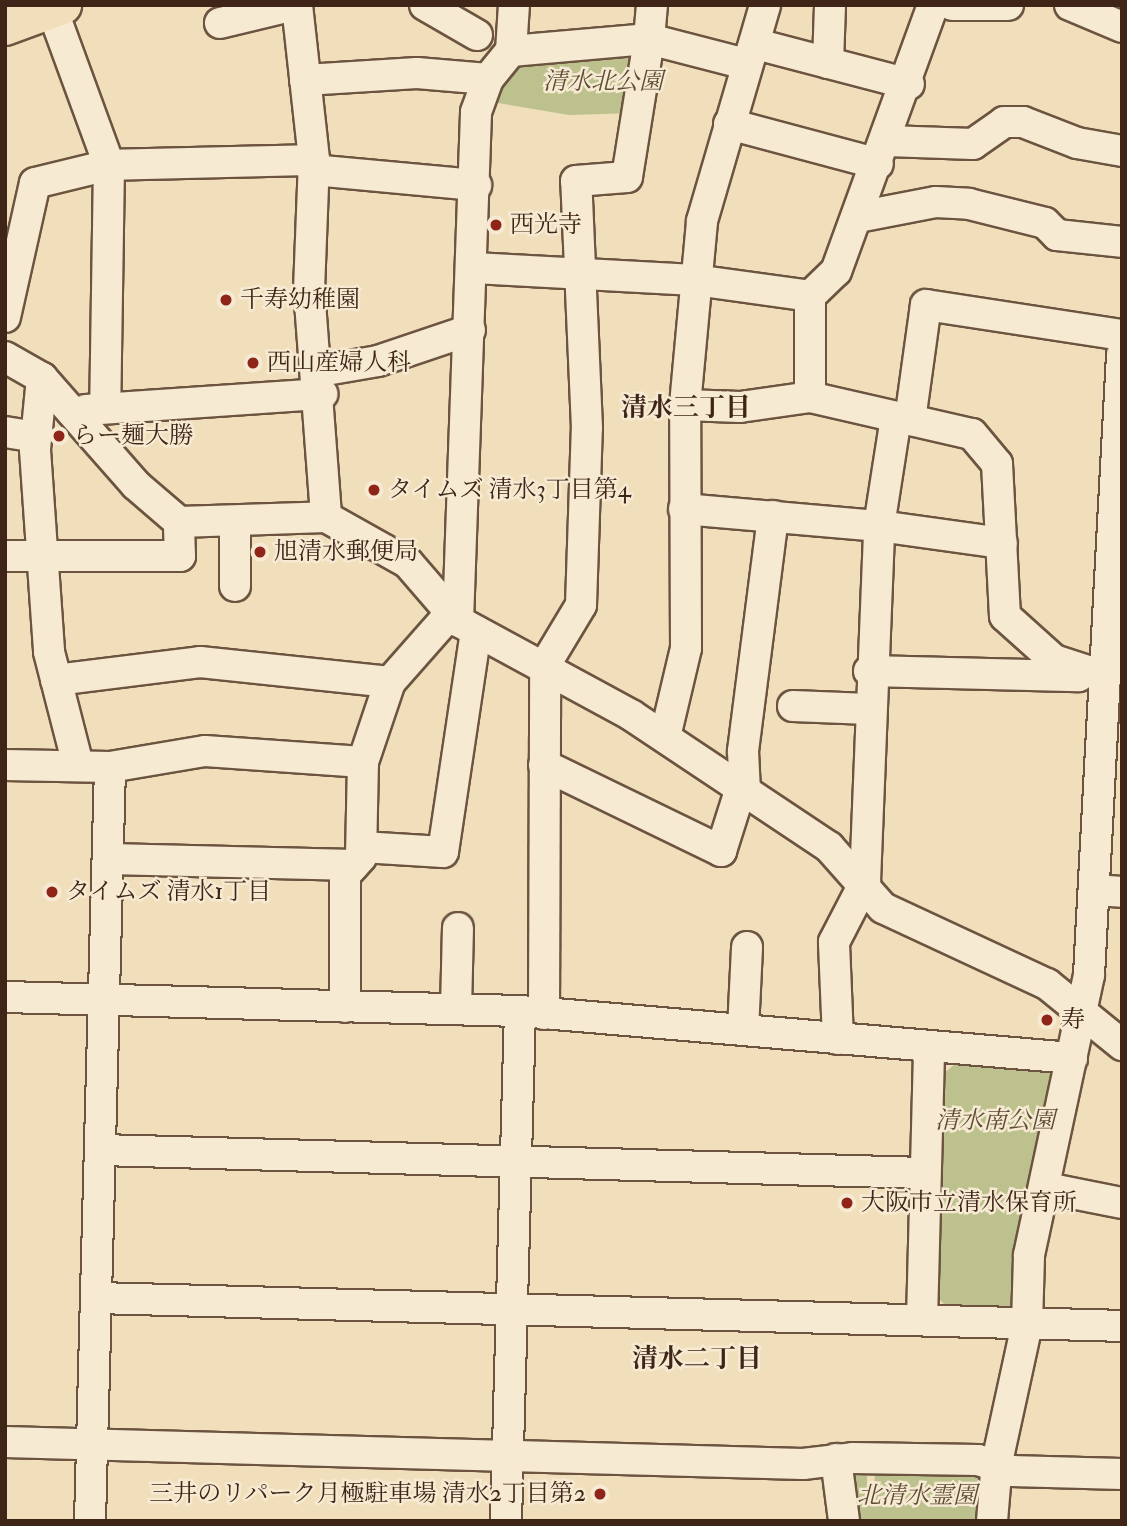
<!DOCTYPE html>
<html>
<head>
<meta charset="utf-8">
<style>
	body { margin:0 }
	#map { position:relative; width:1127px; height:1526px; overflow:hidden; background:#f1dfbc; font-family:"IM FELL Double Pica","Noto Serif JP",serif }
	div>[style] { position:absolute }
	.green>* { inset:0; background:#bdc18e }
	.roads { filter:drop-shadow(2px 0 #6c5440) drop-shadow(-2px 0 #6c5440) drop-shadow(0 2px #6c5440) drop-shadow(0 -2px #6c5440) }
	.minor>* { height:30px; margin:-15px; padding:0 15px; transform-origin:15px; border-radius:15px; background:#f6ead3 }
	.major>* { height:38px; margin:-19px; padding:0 19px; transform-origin:19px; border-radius:19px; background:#f1dfbc }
	.dots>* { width:19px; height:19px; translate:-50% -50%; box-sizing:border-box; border:4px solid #f6ead3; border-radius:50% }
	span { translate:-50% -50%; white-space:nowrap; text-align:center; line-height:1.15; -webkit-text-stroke:5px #f6ead3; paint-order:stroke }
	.park-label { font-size:24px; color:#5e4c35; font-style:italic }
	.poi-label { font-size:24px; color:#3f2517 }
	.left { translate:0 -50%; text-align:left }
	.right { translate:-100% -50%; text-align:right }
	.neighbourhood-label { font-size:26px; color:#3f2517; font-weight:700 }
	.frame { position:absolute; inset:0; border:7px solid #3f2517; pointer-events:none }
</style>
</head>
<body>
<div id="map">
	<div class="green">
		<i style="clip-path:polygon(636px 47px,632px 113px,569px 115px,486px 101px,516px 56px)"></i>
		<i style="clip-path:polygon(955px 1064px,1048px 1071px,1056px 1083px,1018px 1302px,1011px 1311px,950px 1310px,937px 1297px,944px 1073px)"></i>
		<i style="clip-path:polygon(875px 1469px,980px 1472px,986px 1484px,980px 1521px,853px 1521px,848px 1471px,867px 1471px,867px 1501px,874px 1502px)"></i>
	</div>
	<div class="roads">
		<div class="minor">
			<i style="left:297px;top:5px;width:156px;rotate:83.7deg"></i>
			<i style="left:314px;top:160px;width:129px;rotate:92.2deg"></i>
			<i style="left:309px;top:289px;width:229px;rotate:85.7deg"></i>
			<i style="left:425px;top:5px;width:60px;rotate:30deg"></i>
			<i style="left:933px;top:5px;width:283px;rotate:110deg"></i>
			<i style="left:836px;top:271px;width:36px;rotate:136deg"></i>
			<i style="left:810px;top:296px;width:101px;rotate:90deg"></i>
			<i style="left:810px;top:397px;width:166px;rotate:12.9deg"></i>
			<i style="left:972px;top:434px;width:39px;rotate:50deg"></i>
			<i style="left:997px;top:464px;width:152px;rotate:87deg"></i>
			<i style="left:1005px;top:616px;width:66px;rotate:41.9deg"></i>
			<i style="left:1054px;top:660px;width:55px;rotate:18.1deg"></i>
			<i style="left:952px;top:5px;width:56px"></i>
			<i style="left:1070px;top:5px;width:56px;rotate:22.9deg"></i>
			<i style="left:52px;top:9px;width:166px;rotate:69.9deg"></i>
			<i style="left:109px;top:165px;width:242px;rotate:90.9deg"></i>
			<i style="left:220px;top:23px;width:77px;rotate:-13.5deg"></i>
			<i style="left:756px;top:44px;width:158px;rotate:14.7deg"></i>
			<i style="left:511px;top:51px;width:139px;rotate:-5deg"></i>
			<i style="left:649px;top:39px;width:34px;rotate:-85deg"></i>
			<i style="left:828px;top:63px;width:58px;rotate:-88deg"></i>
			<i style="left:305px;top:80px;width:112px;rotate:-3.6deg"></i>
			<i style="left:417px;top:73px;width:71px;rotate:4.8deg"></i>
			<i style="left:729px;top:124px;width:154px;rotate:15deg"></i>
			<i style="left:887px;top:141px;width:86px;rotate:2deg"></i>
			<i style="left:973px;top:144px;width:38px;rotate:-35deg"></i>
			<i style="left:1004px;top:122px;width:19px"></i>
			<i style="left:1023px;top:122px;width:58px;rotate:21.3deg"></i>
			<i style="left:1077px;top:143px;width:46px;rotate:10.1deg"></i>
			<i style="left:313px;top:170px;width:164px;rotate:5.3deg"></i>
			<i style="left:858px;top:217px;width:79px;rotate:-10.9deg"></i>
			<i style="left:936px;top:202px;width:33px;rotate:3deg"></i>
			<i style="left:969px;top:204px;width:78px;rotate:14deg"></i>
			<i style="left:1045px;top:223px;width:17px;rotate:45deg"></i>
			<i style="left:1057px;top:235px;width:65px;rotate:6.1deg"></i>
			<i style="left:474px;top:268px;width:221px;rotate:3.1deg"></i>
			<i style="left:695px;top:280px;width:116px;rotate:7.9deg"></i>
			<i style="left:5px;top:317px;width:137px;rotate:-77.4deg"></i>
			<i style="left:35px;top:183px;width:76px;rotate:-13.7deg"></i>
			<i style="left:109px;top:165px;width:205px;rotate:-1.4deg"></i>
			<i style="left:5px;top:357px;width:43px;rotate:29.6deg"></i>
			<i style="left:42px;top:378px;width:142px;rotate:48.7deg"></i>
			<i style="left:136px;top:485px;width:57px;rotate:40.7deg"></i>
			<i style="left:179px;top:522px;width:147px;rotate:-1.9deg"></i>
			<i style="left:326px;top:517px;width:94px;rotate:29.3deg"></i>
			<i style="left:408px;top:563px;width:77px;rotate:49.2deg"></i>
			<i style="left:458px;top:621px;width:197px;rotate:28.5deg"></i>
			<i style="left:631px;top:715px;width:238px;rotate:33.7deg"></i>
			<i style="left:829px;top:847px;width:81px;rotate:48.5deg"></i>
			<i style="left:883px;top:908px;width:181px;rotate:24.9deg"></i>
			<i style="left:1047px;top:984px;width:97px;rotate:39.1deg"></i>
			<i style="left:320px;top:371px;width:59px;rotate:-9.8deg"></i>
			<i style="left:378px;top:361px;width:97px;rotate:-18.6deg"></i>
			<i style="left:42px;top:378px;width:72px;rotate:95.6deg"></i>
			<i style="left:35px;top:450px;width:202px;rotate:86deg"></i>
			<i style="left:49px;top:652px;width:117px;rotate:75.6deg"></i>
			<i style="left:685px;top:405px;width:55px;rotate:2.1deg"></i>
			<i style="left:740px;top:407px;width:71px;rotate:-8.1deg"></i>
			<i style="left:86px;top:410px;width:237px;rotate:-3.9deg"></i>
			<i style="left:910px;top:420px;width:116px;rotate:-82.1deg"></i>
			<i style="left:926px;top:305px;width:198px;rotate:8.7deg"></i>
			<i style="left:5px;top:432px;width:31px;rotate:9deg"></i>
			<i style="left:684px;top:509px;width:196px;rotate:5deg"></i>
			<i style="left:879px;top:526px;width:110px;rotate:-81.1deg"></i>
			<i style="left:235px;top:523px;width:63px;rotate:90deg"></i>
			<i style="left:5px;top:556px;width:175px"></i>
			<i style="left:180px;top:556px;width:34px;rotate:-92deg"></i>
			<i style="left:458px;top:621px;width:509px;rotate:-87.97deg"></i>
			<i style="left:476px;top:112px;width:35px;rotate:-70deg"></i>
			<i style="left:488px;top:79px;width:36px;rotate:-51deg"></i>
			<i style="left:511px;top:51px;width:46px;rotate:-86.3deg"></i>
			<i style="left:869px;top:671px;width:210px;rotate:1.4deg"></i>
			<i style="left:56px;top:680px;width:145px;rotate:-7.1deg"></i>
			<i style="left:200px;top:662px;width:191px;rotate:6deg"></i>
			<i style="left:793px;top:706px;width:76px;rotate:2.3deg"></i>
			<i style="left:665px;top:737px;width:91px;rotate:-76.7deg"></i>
			<i style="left:686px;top:648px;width:243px;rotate:-90.2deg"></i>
			<i style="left:685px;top:405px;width:185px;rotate:-84.7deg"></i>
			<i style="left:702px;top:221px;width:225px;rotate:-73.7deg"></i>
			<i style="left:5px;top:765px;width:105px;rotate:1.1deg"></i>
			<i style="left:110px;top:767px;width:96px;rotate:-9.6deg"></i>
			<i style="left:205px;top:751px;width:158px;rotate:4deg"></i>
			<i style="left:544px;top:765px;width:197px;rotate:25.9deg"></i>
			<i style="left:721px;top:851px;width:66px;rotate:-72.4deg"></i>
			<i style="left:745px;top:791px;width:40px;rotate:-92.9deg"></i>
			<i style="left:743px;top:751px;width:237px;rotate:-82.7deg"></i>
			<i style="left:362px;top:847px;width:81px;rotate:3.5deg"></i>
			<i style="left:443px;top:852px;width:223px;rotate:-81.5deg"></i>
			<i style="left:109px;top:859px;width:245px;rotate:1.4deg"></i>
			<i style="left:1095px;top:890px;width:27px;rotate:4deg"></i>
			<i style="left:5px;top:997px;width:515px;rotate:1.56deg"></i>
			<i style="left:520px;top:1011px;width:554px;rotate:4.87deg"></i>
			<i style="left:345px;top:1007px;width:132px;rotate:-90deg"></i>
			<i style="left:345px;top:875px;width:24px;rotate:-48deg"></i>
			<i style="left:361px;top:857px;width:95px;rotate:-88.8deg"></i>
			<i style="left:363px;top:762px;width:84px;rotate:-71.4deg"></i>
			<i style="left:390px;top:682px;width:91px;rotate:-48.6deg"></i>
			<i style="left:456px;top:1009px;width:81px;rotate:-88.6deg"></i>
			<i style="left:544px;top:1014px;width:349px;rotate:-89.8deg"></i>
			<i style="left:545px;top:665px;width:70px;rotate:-59deg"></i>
			<i style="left:581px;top:605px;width:177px;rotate:-88.1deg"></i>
			<i style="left:587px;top:428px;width:247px;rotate:-92.5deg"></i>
			<i style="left:576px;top:181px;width:51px;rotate:-4.5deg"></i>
			<i style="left:627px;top:177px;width:140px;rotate:-80.9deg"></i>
			<i style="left:649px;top:39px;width:100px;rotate:14.5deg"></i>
			<i style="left:743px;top:1030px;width:83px;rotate:-87.2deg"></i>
			<i style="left:838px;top:1039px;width:97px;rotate:-92.4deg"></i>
			<i style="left:834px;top:942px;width:68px;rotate:-62.7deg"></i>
			<i style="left:865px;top:882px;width:356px;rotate:-87.7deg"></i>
			<i style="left:879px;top:526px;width:124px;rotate:7.9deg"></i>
			<i style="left:101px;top:1150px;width:822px;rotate:1.6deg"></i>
			<i style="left:1046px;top:1188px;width:77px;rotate:11.2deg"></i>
			<i style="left:97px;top:1298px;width:1025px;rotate:1.56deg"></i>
			<i style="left:922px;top:1320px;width:274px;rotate:-88.5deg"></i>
			<i style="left:5px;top:1442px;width:798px;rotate:1.58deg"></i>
			<i style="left:803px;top:1464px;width:50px;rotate:-6.8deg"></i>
			<i style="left:853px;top:1458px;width:125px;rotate:0.9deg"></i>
			<i style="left:978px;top:1460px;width:35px;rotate:18deg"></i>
			<i style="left:1011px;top:1471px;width:111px;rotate:1.5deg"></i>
			<i style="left:836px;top:1459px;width:63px;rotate:82.6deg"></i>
			<i style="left:90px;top:1521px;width:754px;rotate:-88.48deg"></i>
			<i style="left:506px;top:1521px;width:510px;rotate:-88.43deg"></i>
			<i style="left:992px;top:1521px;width:59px;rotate:-85.2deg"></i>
			<i style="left:997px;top:1462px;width:141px;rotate:-77.7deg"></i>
			<i style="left:1027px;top:1324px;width:69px;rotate:-88.3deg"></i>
			<i style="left:1029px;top:1255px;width:286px;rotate:-77.9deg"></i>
			<i style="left:1089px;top:975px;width:621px;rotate:-86.95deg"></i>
		</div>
		<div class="major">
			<i style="left:5px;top:26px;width:61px;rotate:-20.2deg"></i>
		</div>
	</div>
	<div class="dots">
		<i style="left:496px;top:225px;background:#8f2418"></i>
		<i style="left:226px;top:300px;background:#8f2418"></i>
		<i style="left:253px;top:363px;background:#8f2418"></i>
		<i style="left:59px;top:436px;background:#8f2418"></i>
		<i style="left:374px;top:490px;background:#8f2418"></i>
		<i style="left:260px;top:552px;background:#8f2418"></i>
		<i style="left:52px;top:892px;background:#8f2418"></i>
		<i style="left:1047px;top:1020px;background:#8f2418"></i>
		<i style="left:847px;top:1203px;background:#8f2418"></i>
		<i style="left:600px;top:1494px;background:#8f2418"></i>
	</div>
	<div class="park-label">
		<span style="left:603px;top:82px">清水北公園</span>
		<span style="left:995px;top:1121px">清水南公園</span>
		<span style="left:917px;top:1496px">北清水霊園</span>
	</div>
	<div class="poi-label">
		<span class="left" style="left:510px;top:225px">西光寺</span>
		<span class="left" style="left:240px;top:300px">千寿幼稚園</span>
		<span class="left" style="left:267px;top:363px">西山産婦人科</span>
		<span class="left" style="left:73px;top:436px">らー麺大勝</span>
		<span class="left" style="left:388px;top:490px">タイムズ 清水3丁目第4</span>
		<span class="left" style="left:274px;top:552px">旭清水郵便局</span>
		<span class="left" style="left:66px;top:892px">タイムズ 清水1丁目</span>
		<span class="left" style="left:1061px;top:1020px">寿</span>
		<span class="left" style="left:861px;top:1203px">大阪市立清水保育所</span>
		<span class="right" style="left:586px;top:1494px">三井のリパーク月極駐車場 清水2丁目第2</span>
	</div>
	<div class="neighbourhood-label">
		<span style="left:686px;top:409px">清水三丁目</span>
		<span style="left:697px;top:1360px">清水二丁目</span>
	</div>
	<div class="frame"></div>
</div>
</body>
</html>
